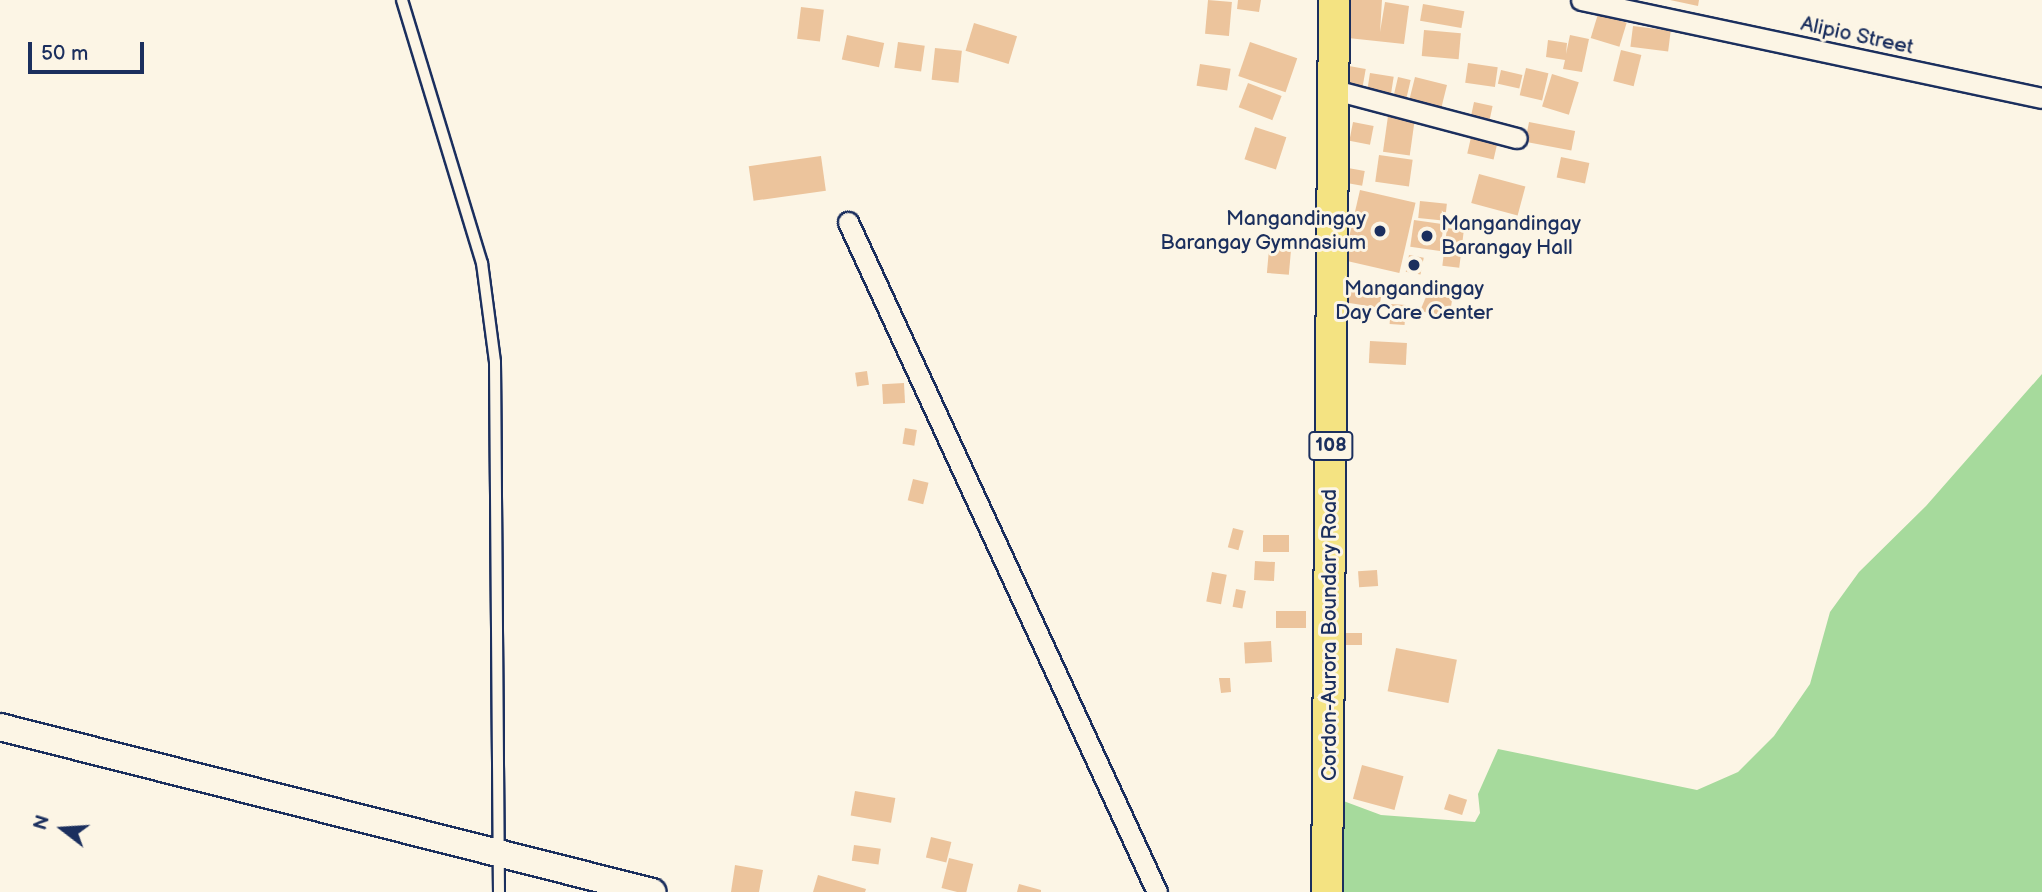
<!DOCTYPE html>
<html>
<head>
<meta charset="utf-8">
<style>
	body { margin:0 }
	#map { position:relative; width:2042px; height:892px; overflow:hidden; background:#fcf5e5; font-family:"Balsamiq Sans",sans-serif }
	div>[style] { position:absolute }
	.green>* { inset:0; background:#a6da9c }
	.building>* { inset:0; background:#ecc49c; transform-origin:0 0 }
	.roads { filter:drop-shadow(2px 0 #1b2f5e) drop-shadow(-2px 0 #1b2f5e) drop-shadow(0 2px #1b2f5e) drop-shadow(0 -2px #1b2f5e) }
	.lane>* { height:10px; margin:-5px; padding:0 5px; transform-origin:5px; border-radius:5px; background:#fcf5e5 }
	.street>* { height:19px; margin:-9.5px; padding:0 9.5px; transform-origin:9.5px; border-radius:9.5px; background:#fcf5e5 }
	.secondary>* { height:26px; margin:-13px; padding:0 13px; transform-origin:13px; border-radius:13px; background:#fcf5e5 }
	.primary>* { height:30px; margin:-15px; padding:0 15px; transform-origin:15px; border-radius:15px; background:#f4e382 }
	.dots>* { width:19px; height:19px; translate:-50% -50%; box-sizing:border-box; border:4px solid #fcf5e5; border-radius:50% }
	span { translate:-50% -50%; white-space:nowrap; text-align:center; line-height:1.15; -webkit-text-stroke:6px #fcf5e5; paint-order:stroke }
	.shield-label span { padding:2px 5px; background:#fcf5e5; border:2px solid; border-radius:5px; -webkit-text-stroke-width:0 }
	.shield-label { font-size:19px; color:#1b2f5e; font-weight:700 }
	.street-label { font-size:21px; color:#1b2f5e }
	.poi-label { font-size:21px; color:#1b2f5e }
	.right { translate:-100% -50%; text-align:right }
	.left { translate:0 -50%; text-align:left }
	.north { position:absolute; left:28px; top:794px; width:70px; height:70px; -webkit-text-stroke:5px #fcf5e5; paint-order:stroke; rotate:287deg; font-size:19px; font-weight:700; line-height:28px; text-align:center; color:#1b2f5e }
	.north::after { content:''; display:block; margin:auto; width:24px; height:32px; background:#1b2f5e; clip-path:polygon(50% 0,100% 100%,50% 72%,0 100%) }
	.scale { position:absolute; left:28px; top:42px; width:116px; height:32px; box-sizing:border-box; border:4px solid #1b2f5e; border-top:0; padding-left:9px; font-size:21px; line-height:24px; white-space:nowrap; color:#1b2f5e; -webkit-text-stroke:5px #fcf5e5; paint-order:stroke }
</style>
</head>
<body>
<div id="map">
	<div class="green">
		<i style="clip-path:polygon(2042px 374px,2042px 892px,1327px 892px,1330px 796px,1381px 815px,1475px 822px,1480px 813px,1478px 794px,1498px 749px,1697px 790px,1738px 772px,1774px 736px,1810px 684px,1830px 612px,1859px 572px,1926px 506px)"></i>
	</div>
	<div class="building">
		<i style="left:1208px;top:0;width:24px;height:34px;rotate:5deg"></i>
		<i style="clip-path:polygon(1238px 0,1261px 0,1259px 12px,1237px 9px)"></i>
		<i style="clip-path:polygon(1351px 0,1382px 0,1380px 32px,1385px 2px,1409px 6px,1404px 44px,1348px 38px)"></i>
		<i style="clip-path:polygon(1670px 0,1699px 0,1698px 6px)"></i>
		<i style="left:1423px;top:4px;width:42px;height:17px;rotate:10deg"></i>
		<i style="left:801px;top:7px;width:23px;height:32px;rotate:7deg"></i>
		<i style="left:1598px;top:14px;width:30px;height:25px;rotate:17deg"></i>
		<i style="left:974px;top:23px;width:45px;height:29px;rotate:17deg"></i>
		<i style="left:1633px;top:26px;width:38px;height:21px;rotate:7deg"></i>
		<i style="left:1424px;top:30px;width:37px;height:26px;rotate:5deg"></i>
		<i style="left:847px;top:35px;width:38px;height:25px;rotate:12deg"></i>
		<i style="clip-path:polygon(1570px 35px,1589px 39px,1582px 72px,1563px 69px,1565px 60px,1546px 57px,1548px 40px,1567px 43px,1566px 54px)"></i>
		<i style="left:898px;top:42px;width:27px;height:26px;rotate:8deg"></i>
		<i style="left:1250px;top:42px;width:50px;height:36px;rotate:19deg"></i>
		<i style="left:935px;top:48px;width:27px;height:32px;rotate:6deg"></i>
		<i style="left:1621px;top:50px;width:21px;height:32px;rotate:14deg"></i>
		<i style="left:1468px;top:63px;width:30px;height:20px;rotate:8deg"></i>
		<i style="left:1200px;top:64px;width:31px;height:22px;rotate:9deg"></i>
		<i style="left:1349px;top:66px;width:17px;height:24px;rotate:10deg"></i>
		<i style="left:1526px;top:68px;width:23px;height:28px;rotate:13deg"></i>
		<i style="left:1501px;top:70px;width:22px;height:14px;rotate:13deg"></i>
		<i style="left:1370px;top:73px;width:24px;height:22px;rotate:9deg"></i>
		<i style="left:1552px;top:74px;width:28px;height:34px;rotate:17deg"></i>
		<i style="left:1398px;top:77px;width:13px;height:22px;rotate:13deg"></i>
		<i style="left:1415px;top:77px;width:33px;height:26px;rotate:14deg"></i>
		<i style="left:1248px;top:83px;width:36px;height:26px;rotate:21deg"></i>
		<i style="left:1474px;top:102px;width:19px;height:22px;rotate:12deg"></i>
		<i style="left:1388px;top:116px;width:27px;height:36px;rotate:8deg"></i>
		<i style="left:1353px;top:122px;width:21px;height:19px;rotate:11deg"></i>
		<i style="left:1529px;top:122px;width:47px;height:20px;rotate:11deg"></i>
		<i style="left:1255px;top:127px;width:33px;height:34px;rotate:18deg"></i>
		<i style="left:1472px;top:133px;width:27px;height:21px;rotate:13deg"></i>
		<i style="left:1379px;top:155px;width:34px;height:27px;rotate:8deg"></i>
		<i style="left:821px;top:156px;width:35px;height:73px;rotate:82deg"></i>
		<i style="left:1561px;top:157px;width:29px;height:21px;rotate:12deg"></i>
		<i style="left:1348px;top:168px;width:17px;height:15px;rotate:10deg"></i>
		<i style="left:1479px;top:174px;width:48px;height:30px;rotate:15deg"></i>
		<i style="left:1360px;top:190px;width:57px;height:72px;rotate:13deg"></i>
		<i style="left:1420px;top:201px;width:27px;height:17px;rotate:6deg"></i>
		<i style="left:1414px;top:220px;width:30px;height:27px;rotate:8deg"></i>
		<i style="left:1447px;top:228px;width:17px;height:38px;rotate:7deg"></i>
		<i style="left:1269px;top:249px;width:22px;height:24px;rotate:5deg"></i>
		<i style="left:1409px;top:255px;width:15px;height:17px;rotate:11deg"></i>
		<i style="left:1351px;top:282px;width:32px;height:21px;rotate:9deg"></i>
		<i style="clip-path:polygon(1431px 285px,1454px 290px,1449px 317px,1420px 311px)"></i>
		<i style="left:1391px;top:304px;width:15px;height:20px;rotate:4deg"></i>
		<i style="left:1370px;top:341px;width:37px;height:22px;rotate:3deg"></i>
		<i style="left:867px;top:371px;width:14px;height:12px;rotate:82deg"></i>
		<i style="left:904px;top:383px;width:20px;height:22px;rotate:87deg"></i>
		<i style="left:905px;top:428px;width:12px;height:16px;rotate:9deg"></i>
		<i style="left:913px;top:479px;width:16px;height:22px;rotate:14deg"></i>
		<i style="left:1233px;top:528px;width:11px;height:20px;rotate:15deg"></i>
		<i style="left:1263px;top:535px;width:26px;height:17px"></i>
		<i style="left:1255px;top:561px;width:20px;height:19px;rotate:3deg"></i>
		<i style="left:1377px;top:570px;width:16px;height:19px;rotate:86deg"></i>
		<i style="left:1212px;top:572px;width:15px;height:30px;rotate:11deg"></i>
		<i style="left:1236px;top:589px;width:10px;height:18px;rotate:11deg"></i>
		<i style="left:1306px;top:611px;width:17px;height:30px;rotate:90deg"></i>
		<i style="left:1343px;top:633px;width:19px;height:12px"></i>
		<i style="left:1271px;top:641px;width:21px;height:27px;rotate:87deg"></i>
		<i style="left:1396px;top:648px;width:62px;height:44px;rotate:11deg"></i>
		<i style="clip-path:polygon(1219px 678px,1230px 678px,1231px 692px,1221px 693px)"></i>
		<i style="left:1362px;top:765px;width:43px;height:35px;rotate:15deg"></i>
		<i style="left:855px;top:791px;width:41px;height:25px;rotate:10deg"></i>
		<i style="left:1449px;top:794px;width:19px;height:16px;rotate:18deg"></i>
		<i style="left:931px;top:837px;width:21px;height:21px;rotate:14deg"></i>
		<i style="left:854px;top:845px;width:27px;height:16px;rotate:8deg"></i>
		<i style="left:949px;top:858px;width:25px;height:31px;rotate:14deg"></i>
		<i style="clip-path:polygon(735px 865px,763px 870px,759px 892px,731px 892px)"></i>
		<i style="clip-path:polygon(818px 875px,866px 889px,865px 892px,813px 892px)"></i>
		<i style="clip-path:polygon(1019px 884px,1041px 890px,1041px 892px,1017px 892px)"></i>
	</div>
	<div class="roads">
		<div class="lane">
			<i style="left:402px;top:0;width:275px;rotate:73.1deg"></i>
			<i style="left:482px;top:263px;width:100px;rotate:82.5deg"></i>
			<i style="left:495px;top:362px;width:530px;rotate:89.57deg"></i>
		</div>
		<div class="street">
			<i style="left:1581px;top:0;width:471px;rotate:12deg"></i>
			<i style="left:1331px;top:89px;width:192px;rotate:14.8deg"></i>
			<i style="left:848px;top:222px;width:738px;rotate:65.24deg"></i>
		</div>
		<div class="secondary">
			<i style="left:0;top:727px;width:673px;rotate:14.2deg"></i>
		</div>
		<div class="primary">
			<i style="left:1327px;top:892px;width:892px;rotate:-89.55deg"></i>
		</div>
	</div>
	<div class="dots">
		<i style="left:1380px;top:231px;background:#1b2f5e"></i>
		<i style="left:1427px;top:236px;background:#1b2f5e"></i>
		<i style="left:1414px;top:265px;background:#1b2f5e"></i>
	</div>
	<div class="shield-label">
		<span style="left:1331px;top:446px">108</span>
	</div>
	<div class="street-label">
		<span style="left:1857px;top:36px;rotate:12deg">Alipio Street</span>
		<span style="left:1330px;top:635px;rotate:-90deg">Cordon-Aurora Boundary Road</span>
	</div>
	<div class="poi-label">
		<span class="right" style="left:1366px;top:231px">Mangandingay<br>Barangay Gymnasium</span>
		<span class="left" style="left:1441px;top:236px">Mangandingay<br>Barangay Hall</span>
		<span style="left:1414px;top:301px">Mangandingay<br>Day Care Center</span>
	</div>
	<div class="north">N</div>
	<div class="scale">50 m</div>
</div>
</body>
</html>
